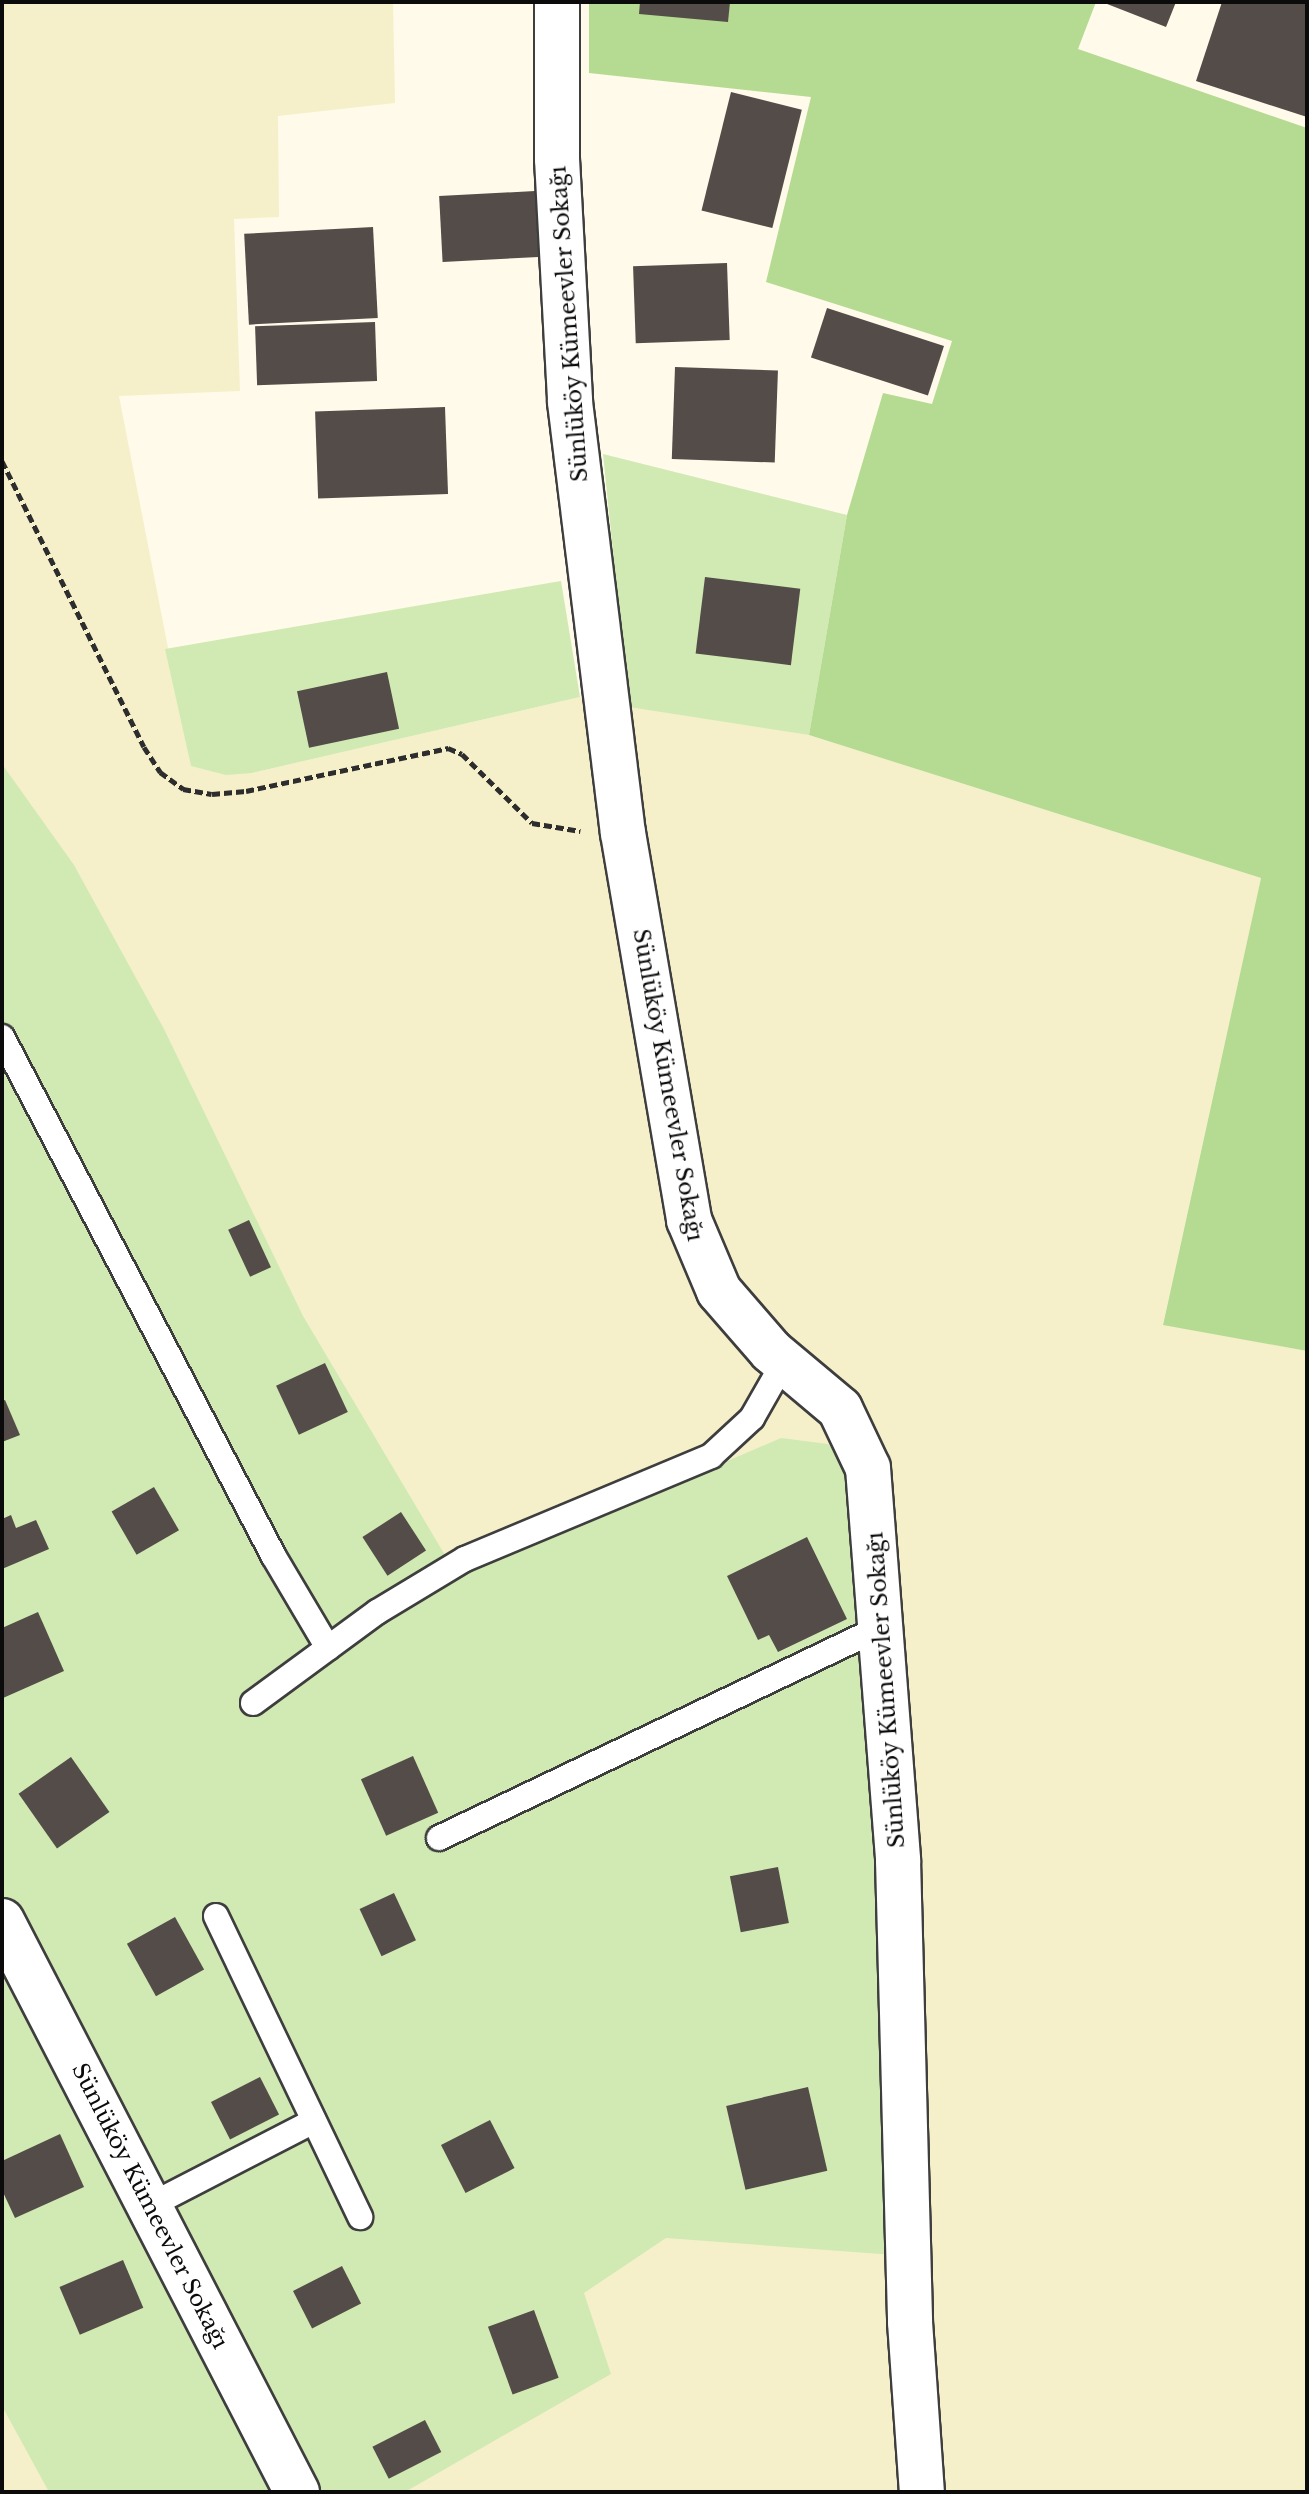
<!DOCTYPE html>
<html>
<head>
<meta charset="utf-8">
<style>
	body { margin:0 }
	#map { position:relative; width:1309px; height:2494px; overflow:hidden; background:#fffaea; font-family:"Libre Baskerville",serif }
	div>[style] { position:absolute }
	.farmland>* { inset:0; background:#f5f0ca }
	.green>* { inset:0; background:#d1eab3 }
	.forest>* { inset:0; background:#b5db92 }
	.building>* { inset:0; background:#544c48; transform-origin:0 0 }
	.path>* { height:5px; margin-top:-2.5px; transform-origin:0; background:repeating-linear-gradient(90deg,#2d2d2d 0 8px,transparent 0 12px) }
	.roads { filter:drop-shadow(2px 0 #3e3e3e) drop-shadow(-2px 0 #3e3e3e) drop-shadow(0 2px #3e3e3e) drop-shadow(0 -2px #3e3e3e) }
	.service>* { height:24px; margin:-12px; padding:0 12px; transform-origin:12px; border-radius:12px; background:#fff }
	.minor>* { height:44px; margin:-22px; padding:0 22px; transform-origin:22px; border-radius:22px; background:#fff }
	span { translate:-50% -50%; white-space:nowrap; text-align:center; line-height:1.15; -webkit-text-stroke:8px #fff; paint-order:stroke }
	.street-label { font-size:22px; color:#0b0b0b }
	.frame { position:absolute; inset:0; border:4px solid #0b0b0b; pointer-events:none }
</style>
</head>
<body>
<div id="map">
	<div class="farmland">
		<i style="clip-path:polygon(2px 2px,393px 2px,395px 103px,278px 116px,279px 217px,234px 219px,240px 391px,119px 396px,191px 766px,252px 773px,580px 697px,809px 735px,1261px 878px,1163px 1324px,1307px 1351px,1307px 2492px,2px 2492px)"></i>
	</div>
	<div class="green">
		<i style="clip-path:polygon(603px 454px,847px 515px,809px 735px,629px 707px)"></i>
		<i style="clip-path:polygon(561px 581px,580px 697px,252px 773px,226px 775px,191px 766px,165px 649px)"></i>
		<i style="clip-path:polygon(2px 764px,74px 865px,164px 1029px,303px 1316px,458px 1577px,781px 1438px,828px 1444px,842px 1459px,850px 1482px,867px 1660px,894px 2255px,666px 2238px,584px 2293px,611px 2374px,405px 2492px,49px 2492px,2px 2406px)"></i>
	</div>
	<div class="forest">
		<i style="clip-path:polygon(589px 2px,1096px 2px,1078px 49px,1307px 128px,1307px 1351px,1163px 1325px,1261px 878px,809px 735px,847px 515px,883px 393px,932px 404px,952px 341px,766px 282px,811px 97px,589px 73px)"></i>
	</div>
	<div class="building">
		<i style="clip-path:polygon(640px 2px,730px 2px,728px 22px,639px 14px)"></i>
		<i style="clip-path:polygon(1102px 2px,1176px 2px,1166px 27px)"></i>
		<i style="clip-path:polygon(1222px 2px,1307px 2px,1307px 117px,1196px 81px)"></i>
		<i style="left:731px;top:92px;width:73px;height:122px;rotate:14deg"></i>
		<i style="left:535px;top:191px;width:66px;height:96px;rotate:87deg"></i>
		<i style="left:373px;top:227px;width:91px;height:129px;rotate:87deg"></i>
		<i style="left:727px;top:263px;width:77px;height:94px;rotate:88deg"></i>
		<i style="left:827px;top:308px;width:123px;height:52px;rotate:18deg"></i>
		<i style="left:375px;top:322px;width:59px;height:120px;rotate:88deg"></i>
		<i style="left:675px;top:367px;width:103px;height:92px;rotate:2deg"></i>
		<i style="left:445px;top:407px;width:87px;height:130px;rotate:88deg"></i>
		<i style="left:705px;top:577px;width:96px;height:77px;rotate:7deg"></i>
		<i style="left:387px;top:672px;width:58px;height:92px;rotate:78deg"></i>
		<i style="left:249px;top:1220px;width:52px;height:23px;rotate:65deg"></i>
		<i style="left:325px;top:1363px;width:54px;height:54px;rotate:65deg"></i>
		<i style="clip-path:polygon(5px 1400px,20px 1435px,2px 1442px,2px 1401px)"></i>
		<i style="left:154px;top:1487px;width:50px;height:49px;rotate:60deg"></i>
		<i style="left:401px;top:1512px;width:46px;height:46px;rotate:57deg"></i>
		<i style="clip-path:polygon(11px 1515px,16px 1528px,36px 1520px,49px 1549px,2px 1569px,2px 1519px)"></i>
		<i style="clip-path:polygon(807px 1537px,847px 1619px,778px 1652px,769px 1635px,758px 1640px,727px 1576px)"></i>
		<i style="clip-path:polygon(38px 1612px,64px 1671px,3px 1698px,2px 1628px)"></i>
		<i style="left:413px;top:1756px;width:62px;height:57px;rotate:66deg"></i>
		<i style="left:71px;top:1757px;width:67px;height:64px;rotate:55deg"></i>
		<i style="left:778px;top:1867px;width:57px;height:49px;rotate:79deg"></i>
		<i style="left:394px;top:1893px;width:52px;height:38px;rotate:65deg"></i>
		<i style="left:175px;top:1917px;width:60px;height:55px;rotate:61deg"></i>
		<i style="left:260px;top:2077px;width:42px;height:55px;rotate:63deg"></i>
		<i style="left:808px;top:2087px;width:86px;height:84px;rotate:77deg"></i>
		<i style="left:490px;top:2120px;width:54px;height:55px;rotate:63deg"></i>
		<i style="clip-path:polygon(60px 2134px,84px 2187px,15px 2218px,2px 2190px,2px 2161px)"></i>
		<i style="left:123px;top:2260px;width:52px;height:69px;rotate:67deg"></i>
		<i style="left:342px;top:2266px;width:42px;height:55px;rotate:63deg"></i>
		<i style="left:534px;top:2310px;width:72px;height:49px;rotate:70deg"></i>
		<i style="left:425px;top:2420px;width:36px;height:59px;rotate:63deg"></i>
	</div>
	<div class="path">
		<i style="left:2px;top:461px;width:319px;rotate:63.6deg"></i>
		<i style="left:144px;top:747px;width:30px;rotate:57deg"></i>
		<i style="left:160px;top:772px;width:29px;rotate:36deg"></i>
		<i style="left:183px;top:789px;width:29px;rotate:10deg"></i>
		<i style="left:212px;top:794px;width:34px;rotate:-5deg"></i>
		<i style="left:246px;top:791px;width:207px;rotate:-12deg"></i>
		<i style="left:448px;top:748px;width:15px;rotate:23deg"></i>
		<i style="left:462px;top:754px;width:98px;rotate:44.6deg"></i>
		<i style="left:532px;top:823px;width:49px;rotate:9.5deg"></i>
	</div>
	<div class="roads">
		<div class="service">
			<i style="left:2px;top:1037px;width:585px;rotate:62.38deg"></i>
			<i style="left:273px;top:1555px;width:108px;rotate:59.4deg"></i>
			<i style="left:253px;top:1703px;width:154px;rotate:-36.3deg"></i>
			<i style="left:377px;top:1612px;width:103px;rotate:-31.1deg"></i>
			<i style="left:465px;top:1559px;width:267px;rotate:-22.7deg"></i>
			<i style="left:711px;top:1456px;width:56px;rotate:-42.8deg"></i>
			<i style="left:752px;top:1418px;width:64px;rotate:-60.3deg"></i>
			<i style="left:439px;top:1838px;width:491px;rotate:-25.5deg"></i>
			<i style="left:216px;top:1916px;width:334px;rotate:64.4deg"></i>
			<i style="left:151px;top:2205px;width:183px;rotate:-27.3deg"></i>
		</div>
		<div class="minor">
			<i style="left:557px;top:2px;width:157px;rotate:90deg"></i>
			<i style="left:557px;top:159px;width:243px;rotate:86.9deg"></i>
			<i style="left:570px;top:402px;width:434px;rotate:83deg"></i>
			<i style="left:623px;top:833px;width:393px;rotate:80.3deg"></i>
			<i style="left:689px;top:1220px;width:77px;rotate:67.1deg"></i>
			<i style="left:719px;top:1291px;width:79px;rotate:49.1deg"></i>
			<i style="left:771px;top:1351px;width:90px;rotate:40deg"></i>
			<i style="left:840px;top:1409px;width:65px;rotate:64.6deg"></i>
			<i style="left:868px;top:1468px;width:393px;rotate:85.6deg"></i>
			<i style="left:898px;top:1860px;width:462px;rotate:88.5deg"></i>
			<i style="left:910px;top:2322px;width:170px;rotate:86deg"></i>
			<i style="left:2px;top:1921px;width:643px;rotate:62.68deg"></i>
		</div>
	</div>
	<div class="street-label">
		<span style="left:569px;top:324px;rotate:-94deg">Sünlüköy Kümeevler Sokağı</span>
		<span style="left:668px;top:1085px;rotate:80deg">Sünlüköy Kümeevler Sokağı</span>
		<span style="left:886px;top:1690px;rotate:-94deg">Sünlüköy Kümeevler Sokağı</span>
		<span style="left:150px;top:2206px;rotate:63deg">Sünlüköy Kümeevler Sokağı</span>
	</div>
	<div class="frame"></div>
</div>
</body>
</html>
